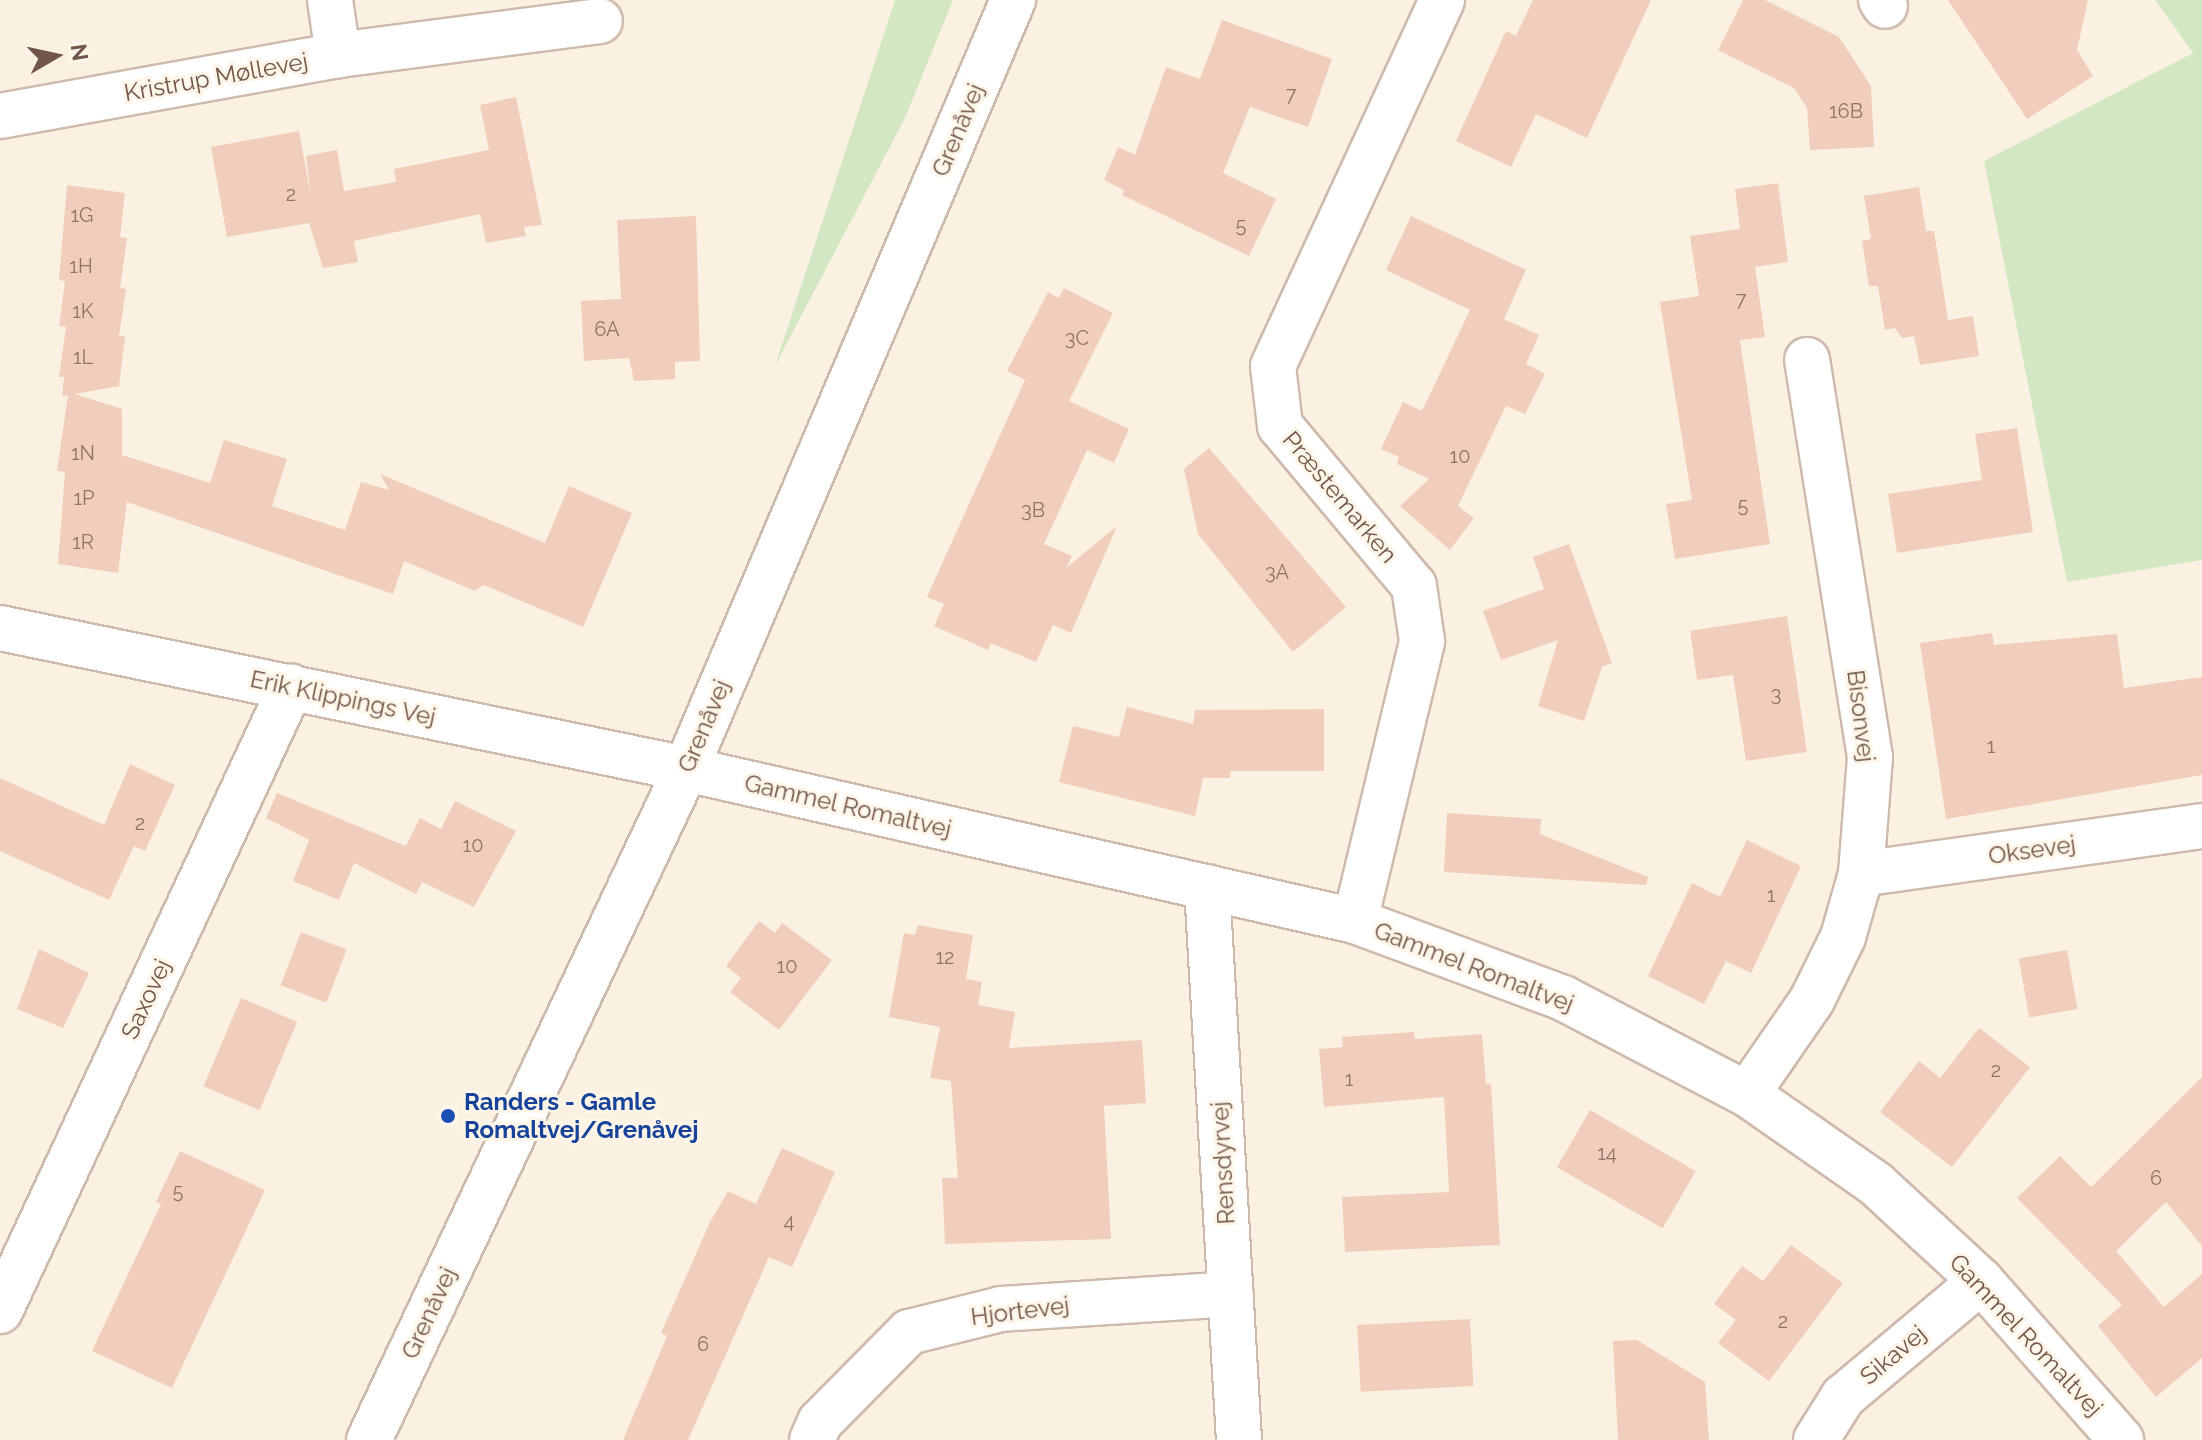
<!DOCTYPE html>
<html>
<head>
<meta charset="utf-8">
<style>
	body { margin:0 }
	#map { position:relative; width:2202px; height:1440px; overflow:hidden; background:#fbf1e3; font-family:Raleway,sans-serif }
	div>[style] { position:absolute }
	.green>* { inset:0; background:#d3e8c2 }
	.building>* { inset:0; background:#f0cebb; transform-origin:0 0 }
	.roads { filter:drop-shadow(2px 0 #cebaad) drop-shadow(-2px 0 #cebaad) drop-shadow(0 2px #cebaad) drop-shadow(0 -2px #cebaad) }
	.minor>* { height:44px; margin:-22px; padding:0 22px; transform-origin:22px; border-radius:22px; background:#fff }
	.tertiary>* { height:44px; margin:-22px; padding:0 22px; transform-origin:22px; border-radius:22px; background:#fff }
	.dots>* { width:22px; height:22px; translate:-50% -50%; box-sizing:border-box; border:4px solid #fef5e9; border-radius:50% }
	span { translate:-50% -50%; white-space:nowrap; text-align:center; line-height:1.15; -webkit-text-stroke:6px #fef5e9; paint-order:stroke }
	.number-label { font-size:20px; color:#927466 }
	.number-label span { -webkit-text-stroke-width:0 }
	.street-label { font-size:24px; color:#72564a }
	.transit-label { font-size:24px; color:#164399; font-weight:700 }
	.left { translate:0 -50%; text-align:left }
	.north { position:absolute; left:16px; top:16px; width:80px; height:80px; -webkit-text-stroke:6px #fef5e9; paint-order:stroke; rotate:81deg; font-size:22px; font-weight:700; line-height:32px; text-align:center; color:#72564a }
	.north::after { content:''; display:block; margin:auto; width:28px; height:36px; background:#72564a; clip-path:polygon(50% 0,100% 100%,50% 72%,0 100%) }
</style>
</head>
<body>
<div id="map">
	<div class="green">
		<i style="clip-path:polygon(895px 0,953px 0,905px 118px,775px 366px)"></i>
		<i style="clip-path:polygon(2155px 0,2202px 0,2202px 560px,2067px 582px,1984px 161px,2193px 53px)"></i>
	</div>
	<div class="building">
		<i style="clip-path:polygon(1533px 0,1651px 0,1587px 138px,1536px 114px,1511px 167px,1456px 141px,1506px 31px,1516px 36px)"></i>
		<i style="clip-path:polygon(1743px 0,1765px 0,1839px 37px,1871px 86px,1874px 147px,1810px 150px,1807px 108px,1794px 88px,1718px 50px)"></i>
		<i style="clip-path:polygon(1948px 0,2088px 0,2077px 50px,2093px 76px,2027px 119px)"></i>
		<i style="clip-path:polygon(1222px 20px,1332px 59px,1308px 127px,1250px 107px,1223px 173px,1276px 199px,1249px 256px,1122px 195px,1124px 190px,1104px 180px,1118px 147px,1135px 155px,1166px 67px,1200px 79px)"></i>
		<i style="clip-path:polygon(516px 97px,542px 225px,524px 227px,526px 236px,486px 243px,480px 214px,354px 241px,358px 262px,323px 268px,309px 223px,227px 237px,211px 147px,299px 131px,311px 197px,306px 156px,337px 150px,344px 191px,396px 182px,394px 169px,489px 150px,480px 105px)"></i>
		<i style="clip-path:polygon(1778px 183px,1788px 262px,1755px 267px,1765px 337px,1740px 340px,1770px 544px,1675px 559px,1666px 504px,1692px 500px,1660px 302px,1699px 296px,1690px 236px,1740px 229px,1735px 189px)"></i>
		<i style="clip-path:polygon(67px 185px,125px 193px,120px 237px,127px 238px,120px 288px,126px 289px,119px 336px,125px 336px,119px 386px,75px 394px,122px 409px,122px 455px,210px 483px,224px 440px,287px 459px,272px 506px,345px 530px,361px 482px,389px 490px,380px 474px,545px 543px,569px 486px,632px 513px,583px 627px,484px 585px,475px 591px,404px 561px,393px 594px,127px 502px,118px 573px,58px 564px,65px 472px,57px 471px,68px 395px,62px 396px,64px 377px,59px 377px,66px 327px,59px 326px,65px 281px,59px 280px)"></i>
		<i style="clip-path:polygon(1919px 187px,1926px 231px,1934px 231px,1948px 320px,1973px 316px,1979px 356px,1920px 365px,1914px 336px,1902px 338px,1895px 328px,1885px 330px,1878px 286px,1869px 286px,1862px 241px,1871px 239px,1864px 196px)"></i>
		<i style="clip-path:polygon(696px 216px,700px 361px,675px 362px,675px 379px,634px 381px,629px 358px,584px 361px,581px 301px,621px 299px,617px 220px)"></i>
		<i style="clip-path:polygon(1411px 216px,1526px 270px,1504px 319px,1539px 335px,1526px 364px,1545px 374px,1525px 414px,1506px 406px,1458px 506px,1474px 518px,1450px 550px,1400px 506px,1429px 479px,1397px 464px,1399px 457px,1381px 449px,1403px 402px,1422px 411px,1470px 310px,1386px 270px)"></i>
		<i style="clip-path:polygon(1064px 288px,1113px 313px,1069px 401px,1129px 429px,1114px 463px,1087px 450px,1044px 544px,1072px 556px,1066px 568px,1117px 526px,1071px 633px,1053px 625px,1036px 662px,991px 643px,988px 650px,934px 626px,944px 604px,927px 597px,1025px 380px,1007px 371px,1048px 292px,1059px 298px)"></i>
		<i style="clip-path:polygon(2017px 428px,2033px 532px,1897px 553px,1888px 494px,1982px 480px,1975px 434px)"></i>
		<i style="clip-path:polygon(1209px 448px,1346px 607px,1293px 652px,1198px 534px,1184px 469px)"></i>
		<i style="clip-path:polygon(1569px 544px,1612px 663px,1602px 667px,1584px 721px,1538px 706px,1558px 640px,1501px 660px,1483px 611px,1544px 589px,1533px 557px)"></i>
		<i style="clip-path:polygon(1787px 616px,1807px 752px,1746px 761px,1733px 675px,1697px 680px,1690px 631px)"></i>
		<i style="clip-path:polygon(1992px 633px,1994px 645px,2117px 634px,2124px 688px,2202px 677px,2202px 775px,1946px 819px,1920px 643px)"></i>
		<i style="clip-path:polygon(1127px 707px,1193px 724px,1195px 710px,1324px 709px,1324px 771px,1230px 771px,1230px 778px,1203px 778px,1195px 816px,1059px 782px,1073px 726px,1119px 737px)"></i>
		<i style="clip-path:polygon(130px 764px,175px 785px,145px 851px,134px 846px,109px 900px,0 851px,0 778px,104px 825px)"></i>
		<i style="clip-path:polygon(277px 793px,406px 846px,420px 818px,441px 829px,455px 801px,516px 831px,474px 907px,422px 882px,416px 894px,354px 863px,339px 900px,293px 881px,309px 840px,266px 818px)"></i>
		<i style="clip-path:polygon(1447px 813px,1541px 819px,1540px 834px,1648px 877px,1646px 885px,1444px 872px)"></i>
		<i style="clip-path:polygon(1747px 840px,1801px 866px,1751px 973px,1726px 961px,1704px 1004px,1648px 976px,1692px 883px,1720px 897px)"></i>
		<i style="clip-path:polygon(759px 921px,775px 933px,782px 923px,832px 960px,779px 1030px,730px 992px,741px 978px,726px 966px)"></i>
		<i style="clip-path:polygon(918px 925px,973px 935px,966px 979px,982px 982px,978px 1005px,1015px 1012px,1009px 1048px,1142px 1040px,1146px 1103px,1104px 1106px,1111px 1239px,945px 1244px,942px 1178px,958px 1178px,951px 1081px,930px 1078px,940px 1027px,889px 1017px,904px 933px,915px 935px)"></i>
		<i style="left:301px;top:932px;width:49px;height:57px;rotate:21deg"></i>
		<i style="clip-path:polygon(39px 949px,89px 973px,63px 1028px,17px 1009px)"></i>
		<i style="left:2067px;top:950px;width:60px;height:49px;rotate:80deg"></i>
		<i style="left:241px;top:998px;width:61px;height:96px;rotate:23deg"></i>
		<i style="clip-path:polygon(1979px 1028px,2030px 1067px,1952px 1167px,1880px 1112px,1919px 1061px,1940px 1078px)"></i>
		<i style="clip-path:polygon(1414px 1032px,1415px 1039px,1482px 1034px,1486px 1084px,1491px 1083px,1500px 1245px,1345px 1252px,1342px 1197px,1449px 1192px,1444px 1097px,1324px 1107px,1319px 1049px,1343px 1047px,1342px 1037px)"></i>
		<i style="clip-path:polygon(2202px 1077px,2202px 1246px,2166px 1202px,2116px 1251px,2164px 1307px,2202px 1274px,2202px 1358px,2156px 1397px,2098px 1326px,2122px 1305px,2017px 1198px,2060px 1156px,2091px 1187px)"></i>
		<i style="left:1590px;top:1110px;width:122px;height:66px;rotate:30deg"></i>
		<i style="clip-path:polygon(782px 1148px,835px 1172px,792px 1267px,769px 1257px,688px 1440px,623px 1440px,667px 1336px,661px 1333px,710px 1222px,728px 1191px,756px 1204px)"></i>
		<i style="clip-path:polygon(180px 1151px,265px 1190px,172px 1388px,92px 1351px,161px 1204px,156px 1202px)"></i>
		<i style="clip-path:polygon(1791px 1245px,1843px 1283px,1769px 1381px,1718px 1343px,1736px 1320px,1714px 1304px,1742px 1266px,1763px 1281px)"></i>
		<i style="left:1470px;top:1319px;width:67px;height:113px;rotate:87deg"></i>
		<i style="clip-path:polygon(1637px 1340px,1705px 1382px,1709px 1440px,1618px 1440px,1613px 1341px)"></i>
	</div>
	<div class="roads">
		<div class="minor">
			<i style="left:330px;top:0;width:56px;rotate:81.7deg"></i>
			<i style="left:1881px;top:0;width:7px;rotate:56deg"></i>
			<i style="left:0;top:116px;width:343px;rotate:-10.2deg"></i>
			<i style="left:338px;top:55px;width:264px;rotate:-7.4deg"></i>
			<i style="left:0;top:628px;width:700px;rotate:11.61deg"></i>
			<i style="left:686px;top:769px;width:686px;rotate:12.8deg"></i>
			<i style="left:1355px;top:921px;width:222px;rotate:20.3deg"></i>
			<i style="left:1563px;top:998px;width:208px;rotate:27.6deg"></i>
			<i style="left:1747px;top:1094px;width:157px;rotate:34.9deg"></i>
			<i style="left:1876px;top:1184px;width:143px;rotate:42.7deg"></i>
			<i style="left:1981px;top:1281px;width:212px;rotate:48.6deg"></i>
			<i style="left:1861px;top:874px;width:344px;rotate:-8deg"></i>
			<i style="left:1207px;top:887px;width:554px;rotate:86.69deg"></i>
			<i style="left:1355px;top:921px;width:288px;rotate:-76.5deg"></i>
			<i style="left:1422px;top:641px;width:56px;rotate:-98.3deg"></i>
			<i style="left:1414px;top:586px;width:209px;rotate:-129.9deg"></i>
			<i style="left:1280px;top:426px;width:60px;rotate:-96.7deg"></i>
			<i style="left:1273px;top:366px;width:403px;rotate:-65.2deg"></i>
			<i style="left:1747px;top:1094px;width:114px;rotate:-55.3deg"></i>
			<i style="left:1812px;top:1000px;width:70px;rotate:-63.8deg"></i>
			<i style="left:1843px;top:937px;width:66px;rotate:-74.1deg"></i>
			<i style="left:1861px;top:874px;width:117px;rotate:-85.6deg"></i>
			<i style="left:1870px;top:757px;width:402px;rotate:-99deg"></i>
			<i style="left:0;top:1311px;width:689px;rotate:-65deg"></i>
			<i style="left:812px;top:1440px;width:20px;rotate:-66deg"></i>
			<i style="left:820px;top:1422px;width:127px;rotate:-45.3deg"></i>
			<i style="left:909px;top:1332px;width:95px;rotate:-14deg"></i>
			<i style="left:1001px;top:1309px;width:230px;rotate:-3.7deg"></i>
			<i style="left:1816px;top:1440px;width:51px;rotate:-57.9deg"></i>
			<i style="left:1843px;top:1397px;width:180px;rotate:-40deg"></i>
		</div>
		<div class="tertiary">
			<i style="left:369px;top:1440px;width:742px;rotate:-64.71deg"></i>
			<i style="left:686px;top:769px;width:836px;rotate:-66.96deg"></i>
		</div>
	</div>
	<div class="dots">
		<i style="left:448px;top:1116px;background:#1a4fb4"></i>
	</div>
	<div class="number-label">
		<span style="left:1291px;top:94px">7</span>
		<span style="left:1846px;top:111px">16B</span>
		<span style="left:291px;top:194px">2</span>
		<span style="left:82px;top:215px">1G</span>
		<span style="left:1241px;top:225px">5</span>
		<span style="left:81px;top:266px">1H</span>
		<span style="left:1741px;top:299px">7</span>
		<span style="left:83px;top:311px">1K</span>
		<span style="left:607px;top:329px">6A</span>
		<span style="left:1077px;top:338px">3C</span>
		<span style="left:83px;top:357px">1L</span>
		<span style="left:83px;top:453px">1N</span>
		<span style="left:1460px;top:456px">10</span>
		<span style="left:84px;top:498px">1P</span>
		<span style="left:1743px;top:505px">5</span>
		<span style="left:1033px;top:510px">3B</span>
		<span style="left:83px;top:542px">1R</span>
		<span style="left:1277px;top:572px">3A</span>
		<span style="left:1776px;top:694px">3</span>
		<span style="left:1991px;top:746px">1</span>
		<span style="left:140px;top:823px">2</span>
		<span style="left:473px;top:845px">10</span>
		<span style="left:1771px;top:895px">1</span>
		<span style="left:945px;top:957px">12</span>
		<span style="left:787px;top:966px">10</span>
		<span style="left:1996px;top:1070px">2</span>
		<span style="left:1349px;top:1079px">1</span>
		<span style="left:1607px;top:1153px">14</span>
		<span style="left:2156px;top:1178px">6</span>
		<span style="left:178px;top:1191px">5</span>
		<span style="left:789px;top:1221px">4</span>
		<span style="left:1783px;top:1321px">2</span>
		<span style="left:703px;top:1344px">6</span>
	</div>
	<div class="street-label">
		<span style="left:216px;top:77px;rotate:-10deg">Kristrup Møllevej</span>
		<span style="left:958px;top:130px;rotate:-67deg">Grenåvej</span>
		<span style="left:1340px;top:497px;rotate:50deg">Præstemarken</span>
		<span style="left:343px;top:698px;rotate:12deg">Erik Klippings Vej</span>
		<span style="left:1861px;top:716px;rotate:83deg">Bisonvej</span>
		<span style="left:704px;top:726px;rotate:-67deg">Grenåvej</span>
		<span style="left:848px;top:806px;rotate:13deg">Gammel Romaltvej</span>
		<span style="left:2032px;top:850px;rotate:-8deg">Oksevej</span>
		<span style="left:1474px;top:967px;rotate:21deg">Gammel Romaltvej</span>
		<span style="left:146px;top:999px;rotate:-65deg">Saxovej</span>
		<span style="left:1223px;top:1163px;rotate:-93deg">Rensdyrvej</span>
		<span style="left:1020px;top:1311px;rotate:-7deg">Hjortevej</span>
		<span style="left:429px;top:1313px;rotate:-65deg">Grenåvej</span>
		<span style="left:2026px;top:1335px;rotate:47deg">Gammel Romaltvej</span>
		<span style="left:1893px;top:1355px;rotate:-40deg">Sikavej</span>
	</div>
	<div class="transit-label">
		<span class="left" style="left:464px;top:1116px">Randers - Gamle<br>Romaltvej/Grenåvej</span>
	</div>
	<div class="north">N</div>
</div>
</body>
</html>
